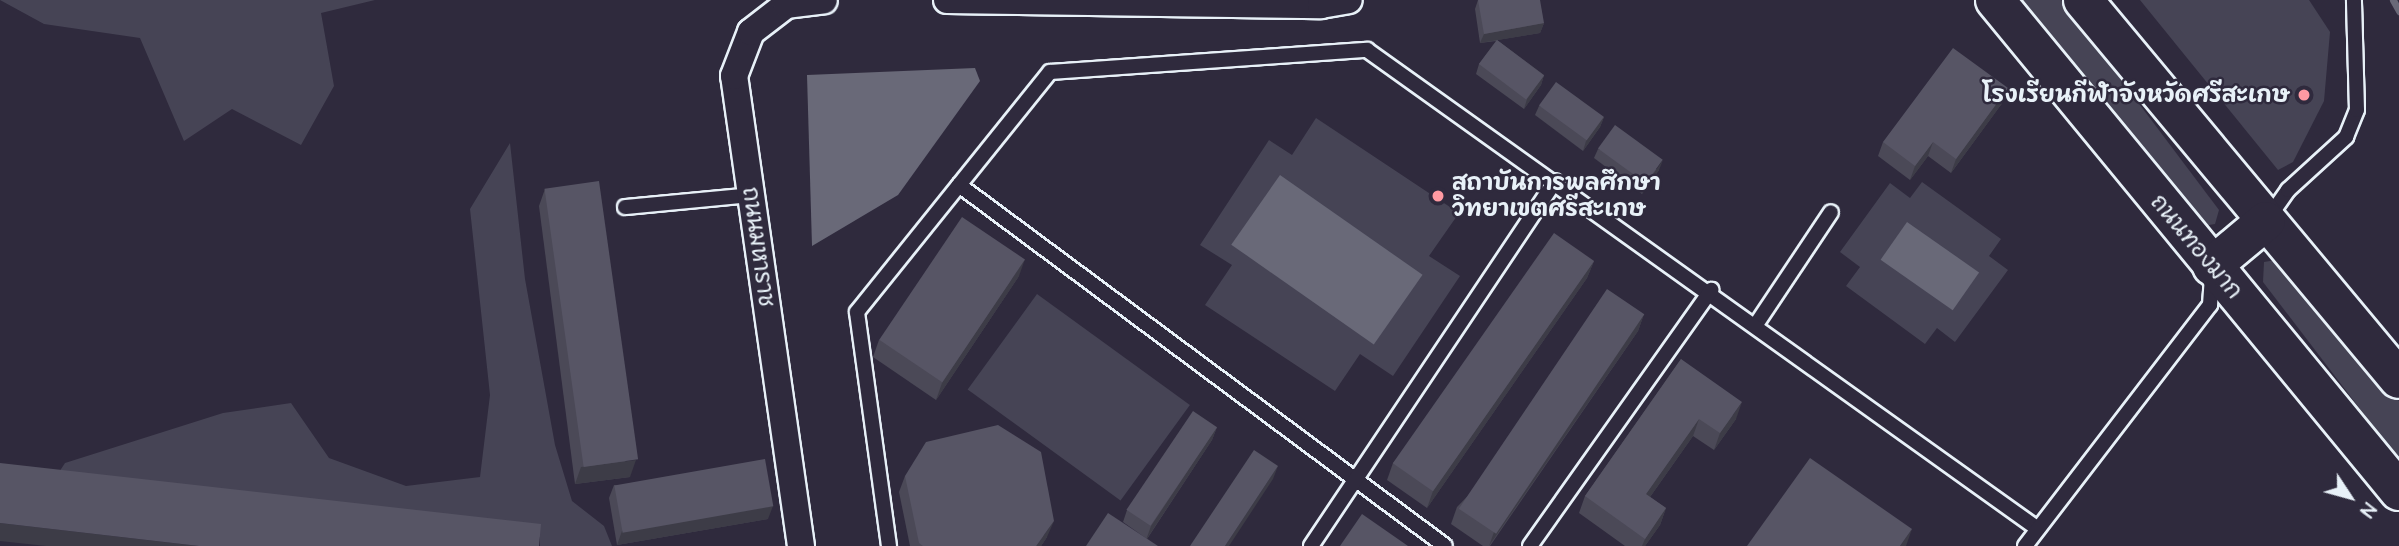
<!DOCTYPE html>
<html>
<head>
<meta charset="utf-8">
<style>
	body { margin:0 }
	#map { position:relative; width:2399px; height:546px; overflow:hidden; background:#2f2a3d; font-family:"Architects Daughter","Playpen Sans Thai",sans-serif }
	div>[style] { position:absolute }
	.green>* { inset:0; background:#464455; transform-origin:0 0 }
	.water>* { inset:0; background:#696978; transform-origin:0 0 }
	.stream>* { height:7px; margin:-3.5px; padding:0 3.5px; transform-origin:3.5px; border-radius:3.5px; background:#696978 }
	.roads { filter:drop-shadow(2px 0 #e8f1f8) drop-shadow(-2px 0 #e8f1f8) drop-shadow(0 2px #e8f1f8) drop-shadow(0 -2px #e8f1f8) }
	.lane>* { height:14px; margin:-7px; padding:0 7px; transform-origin:7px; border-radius:7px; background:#2f2a3d }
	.street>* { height:26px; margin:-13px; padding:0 13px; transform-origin:13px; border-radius:13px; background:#2f2a3d }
	.primary>* { height:38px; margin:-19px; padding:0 19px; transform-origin:19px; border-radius:19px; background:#2f2a3d }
	.wall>* { inset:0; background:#4b4957 }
	.shaded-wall>* { inset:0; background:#3d3c47 }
	.building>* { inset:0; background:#575565; transform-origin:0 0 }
	.dots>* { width:19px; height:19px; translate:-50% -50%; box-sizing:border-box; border:4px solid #2f2a3d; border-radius:50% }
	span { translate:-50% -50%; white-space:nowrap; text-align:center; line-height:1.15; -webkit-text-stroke:5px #2f2a3d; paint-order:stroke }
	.poi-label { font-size:23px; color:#e8f1f8; font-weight:700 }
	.right { translate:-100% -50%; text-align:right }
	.left { translate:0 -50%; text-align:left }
	.street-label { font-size:23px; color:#e8f1f8 }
	.north { position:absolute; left:2315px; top:462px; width:70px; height:70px; -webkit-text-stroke:5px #2f2a3d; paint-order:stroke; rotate:126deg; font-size:19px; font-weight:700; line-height:28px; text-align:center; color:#e8f1f8 }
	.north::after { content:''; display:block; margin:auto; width:24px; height:32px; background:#e8f1f8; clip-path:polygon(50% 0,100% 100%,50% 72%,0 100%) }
</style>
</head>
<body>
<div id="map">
	<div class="green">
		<i style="clip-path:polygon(0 0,375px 0,321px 13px,334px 86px,301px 145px,232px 109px,184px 141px,140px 38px,44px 24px)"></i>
		<i style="clip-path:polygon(2016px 0,2061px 0,2219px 210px,2215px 224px,2203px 226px)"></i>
		<i style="clip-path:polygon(2140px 0,2309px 0,2330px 32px,2324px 101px,2293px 162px,2278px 170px)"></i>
		<i style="clip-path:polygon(1316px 118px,1459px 213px,1429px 256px,1460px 276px,1393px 376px,1360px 354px,1335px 391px,1205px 305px,1232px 265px,1200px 245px,1269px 140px,1292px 155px)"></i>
		<i style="clip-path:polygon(510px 143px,525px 279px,555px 445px,572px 501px,604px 526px,612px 546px,540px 546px,540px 537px,52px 483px,65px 463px,223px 413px,291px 403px,329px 458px,406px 486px,480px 477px,490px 395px,470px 209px)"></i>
		<i style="clip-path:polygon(1922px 182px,2001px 239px,1989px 256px,2008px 270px,1955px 342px,1937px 328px,1925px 344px,1846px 286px,1860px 267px,1840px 252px,1890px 183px,1910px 198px)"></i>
		<i style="clip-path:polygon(2276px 260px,2399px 401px,2399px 460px,2263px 282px,2264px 262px)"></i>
		<i style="left:1037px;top:294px;width:189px;height:118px;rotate:36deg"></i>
	</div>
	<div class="water">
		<i style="clip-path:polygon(975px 68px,980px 81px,898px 195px,812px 246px,807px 75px)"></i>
		<i style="left:1280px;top:175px;width:174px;height:85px;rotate:35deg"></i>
		<i style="left:1907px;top:222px;width:88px;height:46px;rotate:35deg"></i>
	</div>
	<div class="stream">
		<i style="left:2393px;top:0;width:13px;rotate:61deg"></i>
	</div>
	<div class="roads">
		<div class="lane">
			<i style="left:959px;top:185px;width:605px;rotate:36.6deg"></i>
			<i style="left:625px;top:207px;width:127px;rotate:-5.4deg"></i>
			<i style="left:2267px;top:220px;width:37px;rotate:-55deg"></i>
			<i style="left:2288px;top:190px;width:79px;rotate:-42.4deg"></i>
			<i style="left:2346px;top:137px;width:29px;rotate:-68deg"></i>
			<i style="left:2357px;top:110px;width:110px;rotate:-91.6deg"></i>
			<i style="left:1757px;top:323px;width:133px;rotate:-56.3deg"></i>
			<i style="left:889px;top:546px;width:236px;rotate:-97.8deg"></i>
			<i style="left:857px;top:312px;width:308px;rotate:-51.2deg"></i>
			<i style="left:1050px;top:72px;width:318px;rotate:-4deg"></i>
			<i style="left:1367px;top:50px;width:824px;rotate:35.52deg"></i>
			<i style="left:1311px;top:546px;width:439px;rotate:-56.2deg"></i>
			<i style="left:1530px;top:546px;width:314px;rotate:-54.7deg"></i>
			<i style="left:2025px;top:546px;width:304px;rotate:-52.5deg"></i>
			<i style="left:2210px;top:305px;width:31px;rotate:-86deg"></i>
		</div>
		<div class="street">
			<i style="left:947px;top:0;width:374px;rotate:0.8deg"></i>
			<i style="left:1321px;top:5px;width:28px;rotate:-10deg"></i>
			<i style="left:801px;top:546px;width:475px;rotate:-98.1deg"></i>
			<i style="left:734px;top:76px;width:47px;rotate:-68.9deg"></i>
			<i style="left:751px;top:32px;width:44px;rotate:-37.6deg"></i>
			<i style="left:786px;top:5px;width:38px;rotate:-7deg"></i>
		</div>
		<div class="primary">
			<i style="left:1995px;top:0;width:636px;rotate:50.55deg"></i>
			<i style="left:2083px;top:0;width:493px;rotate:50.2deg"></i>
			<i style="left:2212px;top:266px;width:70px;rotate:-39.8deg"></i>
		</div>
	</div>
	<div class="wall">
		<i style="clip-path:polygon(1478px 0,1544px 23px,1540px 33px,1497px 40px,1544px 75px,1541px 85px,1524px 109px,1476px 74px,1479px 64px,1496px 41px,1480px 43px,1475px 9px)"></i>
		<i style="clip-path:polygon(2008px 88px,2003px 102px,1951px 173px,1928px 156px,1910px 180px,1878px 156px,1883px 142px)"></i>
		<i style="clip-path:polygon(1539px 106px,1604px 117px,1600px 127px,1583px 151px,1535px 115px)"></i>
		<i style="clip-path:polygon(1598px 149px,1659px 170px,1642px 194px,1594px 158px)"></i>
		<i style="clip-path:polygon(545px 189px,630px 477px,575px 484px,539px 206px)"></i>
		<i style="clip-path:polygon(1594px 261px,1587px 278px,1427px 508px,1387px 480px,1393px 463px)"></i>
		<i style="clip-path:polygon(1019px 276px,936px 400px,873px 357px,879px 340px)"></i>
		<i style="clip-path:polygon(1644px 314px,1638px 331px,1490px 546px,1483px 546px,1451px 524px,1457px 507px)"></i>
		<i style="clip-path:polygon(1681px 359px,1736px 419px,1714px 450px,1693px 436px,1650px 497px,1666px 508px,1660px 525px,1645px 546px,1625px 546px,1579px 513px,1585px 496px)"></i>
		<i style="clip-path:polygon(1217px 427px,1212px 440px,1147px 539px,1123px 522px,1127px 510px)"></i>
		<i style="clip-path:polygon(905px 476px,1047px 537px,1041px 546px,910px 546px,899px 492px)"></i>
		<i style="clip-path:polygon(614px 485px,768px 519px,617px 545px,609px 498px)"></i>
	</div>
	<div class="shaded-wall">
		<i style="clip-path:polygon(1544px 23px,1540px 33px,1480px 43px,1484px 34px)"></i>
		<i style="clip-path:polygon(1544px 75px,1541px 85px,1524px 109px,1527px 99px)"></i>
		<i style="clip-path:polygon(2008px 88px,2003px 102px,1951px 173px,1956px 159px)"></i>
		<i style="clip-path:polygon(1604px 117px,1600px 127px,1583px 151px,1586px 141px)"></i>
		<i style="clip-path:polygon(1933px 142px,1928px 156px,1910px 180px,1915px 166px)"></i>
		<i style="clip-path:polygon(1663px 160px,1659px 170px,1642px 194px,1646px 184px)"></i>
		<i style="clip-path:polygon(1025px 259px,1019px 276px,936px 400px,942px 383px)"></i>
		<i style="clip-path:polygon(1594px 261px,1587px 278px,1427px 508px,1433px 491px)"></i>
		<i style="clip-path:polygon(1644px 314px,1638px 331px,1489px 546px,1494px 532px)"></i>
		<i style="clip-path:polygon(1742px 402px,1736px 419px,1714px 450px,1720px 433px)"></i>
		<i style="clip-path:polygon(1699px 419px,1693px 436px,1640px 511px,1646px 494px)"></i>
		<i style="clip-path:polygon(1217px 427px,1212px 440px,1146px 540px,1151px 526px)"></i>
		<i style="clip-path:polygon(636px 460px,630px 477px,575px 484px,581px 467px)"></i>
		<i style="clip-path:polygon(1278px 466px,1273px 479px,1229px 546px,1225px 546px)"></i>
		<i style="clip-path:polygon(773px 506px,768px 519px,617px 545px,622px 531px)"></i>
		<i style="clip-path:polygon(1666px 508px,1660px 525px,1645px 546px,1642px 546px,1645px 539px)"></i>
		<i style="clip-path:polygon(1054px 521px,1047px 537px,1041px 546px,1036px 546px)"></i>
		<i style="clip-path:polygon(0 523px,199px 546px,46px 546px,0 541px)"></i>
		<i style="clip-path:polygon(1912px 529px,1906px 546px,1900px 546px)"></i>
	</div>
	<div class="building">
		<i style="clip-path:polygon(1478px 0,1540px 0,1544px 23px,1484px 34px)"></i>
		<i style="left:1497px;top:40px;width:59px;height:30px;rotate:37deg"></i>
		<i style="clip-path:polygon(1953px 48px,2008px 88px,1956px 159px,1933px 142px,1915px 166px,1883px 142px)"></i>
		<i style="left:1556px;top:82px;width:59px;height:29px;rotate:36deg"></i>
		<i style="left:1615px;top:125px;width:59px;height:29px;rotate:36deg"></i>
		<i style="left:599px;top:181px;width:281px;height:55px;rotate:82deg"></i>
		<i style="left:962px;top:217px;width:76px;height:148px;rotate:34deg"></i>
		<i style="left:1554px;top:233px;width:49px;height:281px;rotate:35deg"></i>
		<i style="left:1607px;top:289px;width:45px;height:265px;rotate:34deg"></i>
		<i style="clip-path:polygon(1681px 359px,1742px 402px,1720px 433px,1699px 419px,1646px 494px,1666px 508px,1645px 539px,1585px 496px)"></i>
		<i style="left:1193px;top:411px;width:29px;height:119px;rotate:34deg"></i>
		<i style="clip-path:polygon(998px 425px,1041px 452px,1054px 521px,1036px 546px,923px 546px,919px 543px,905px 476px,926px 442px)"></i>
		<i style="clip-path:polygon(1254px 450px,1278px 466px,1225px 546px,1190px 546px)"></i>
		<i style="clip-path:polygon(1810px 458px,1912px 529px,1900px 546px,1747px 546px)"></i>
		<i style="left:765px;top:459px;width:48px;height:153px;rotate:80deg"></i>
		<i style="clip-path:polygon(0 463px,541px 524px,539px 546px,199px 546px,0 523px)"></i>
		<i style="clip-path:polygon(1108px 513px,1158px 546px,1086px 546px)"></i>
		<i style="clip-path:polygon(1362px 514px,1408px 546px,1340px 546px)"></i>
	</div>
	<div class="dots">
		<i style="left:2304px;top:95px;background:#ff9aa2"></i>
		<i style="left:1438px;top:196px;background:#ff9aa2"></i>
	</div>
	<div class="poi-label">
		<span class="right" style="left:2290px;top:95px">โรงเรียนกีฬาจังหวัดศรีสะเกษ</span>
		<span class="left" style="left:1452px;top:196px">สถาบันการพลศึกษา<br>วิทยาเขตศรีสะเกษ</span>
	</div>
	<div class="street-label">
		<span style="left:758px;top:247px;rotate:82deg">ถนนมหาราช</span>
		<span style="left:2196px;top:247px;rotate:50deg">ถนนทองมาก</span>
	</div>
	<div class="north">N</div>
</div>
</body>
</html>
